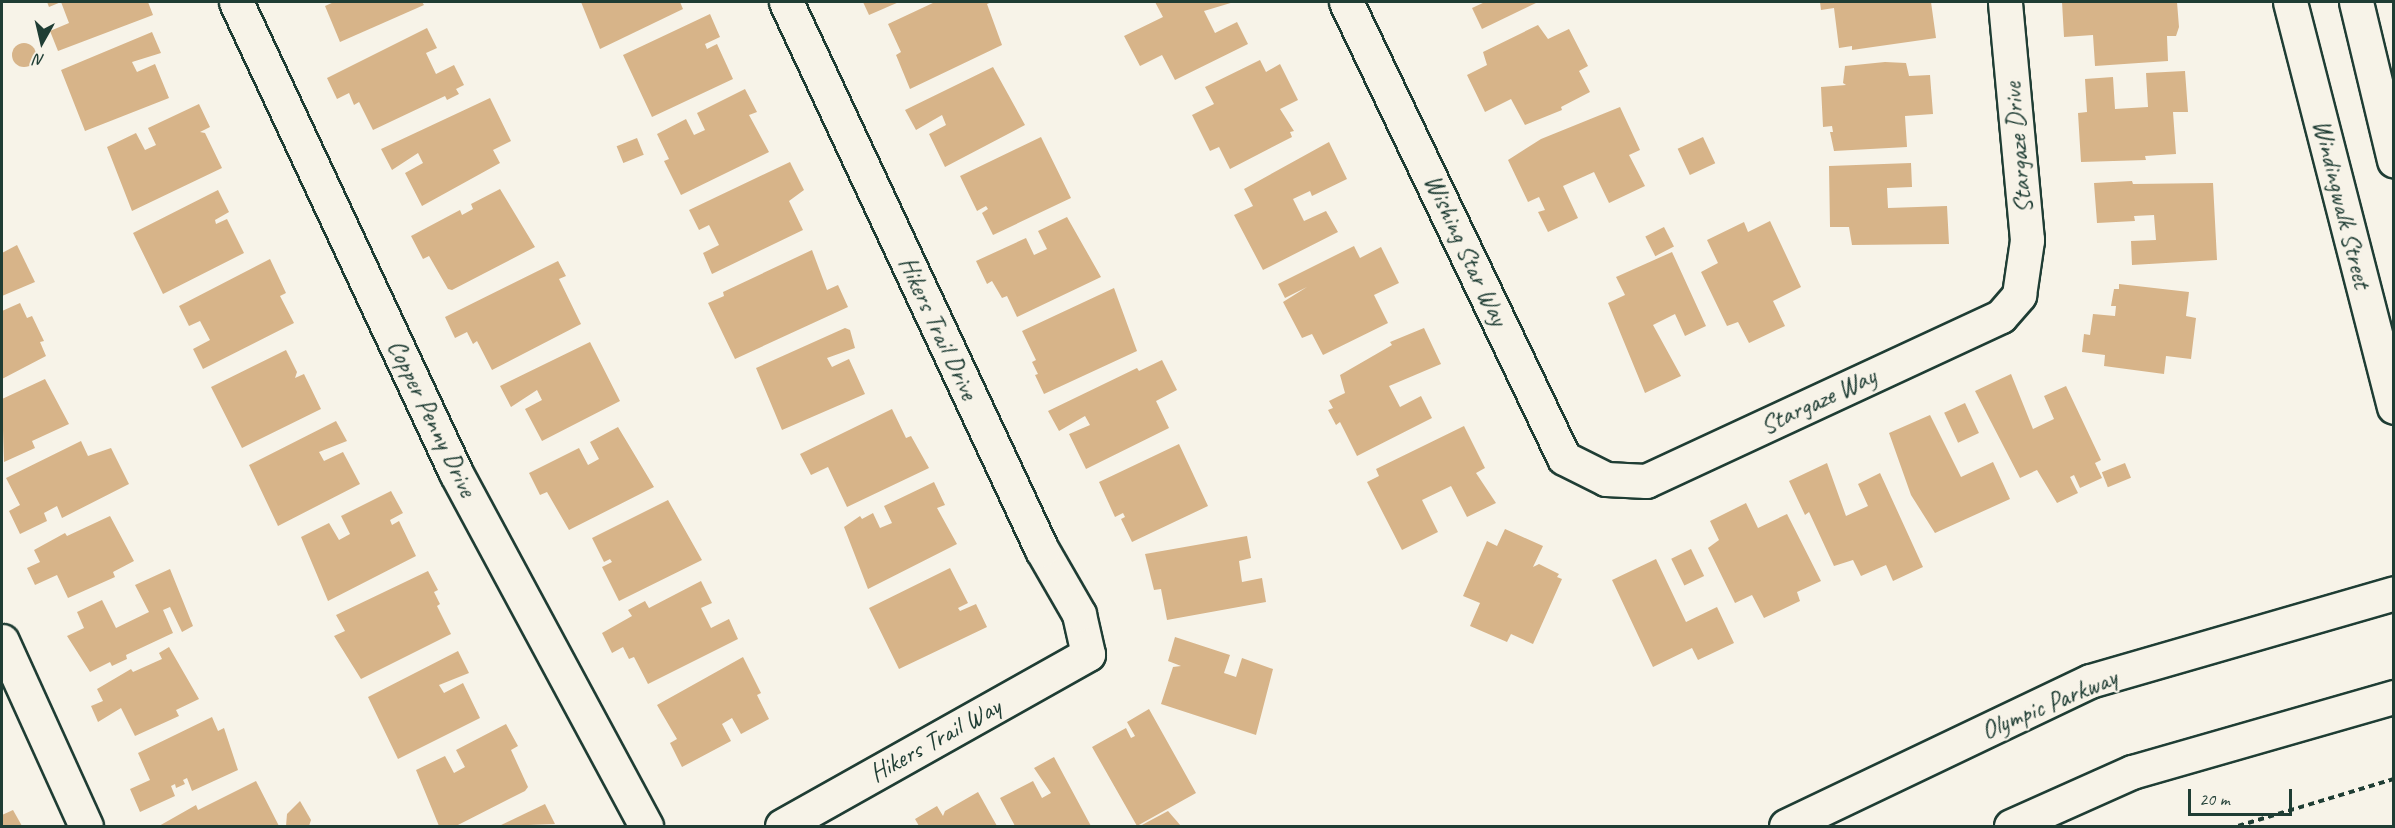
<!DOCTYPE html>
<html>
<head>
<meta charset="utf-8">
<style>
	body { margin:0 }
	#map { position:relative; width:2395px; height:828px; overflow:hidden; background:#f7f3e8; font-family:Caveat,sans-serif }
	div>[style] { position:absolute }
	.building>* { inset:0; background:#d7b489; transform-origin:0 0 }
	.round { border-radius:50% }
	.path>* { height:4px; margin-top:-2px; transform-origin:0; background:repeating-linear-gradient(90deg,#1f3d34 0 6px,transparent 0 10.5px) }
	.roads { filter:drop-shadow(2px 0 #1f3d34) drop-shadow(-2px 0 #1f3d34) drop-shadow(0 2px #1f3d34) drop-shadow(0 -2px #1f3d34) }
	.street>* { height:33px; margin:-16.5px; padding:0 16.5px; transform-origin:16.5px; border-radius:16.5px; background:#f7f3e8 }
	.secondary>* { height:33px; margin:-16.5px; padding:0 16.5px; transform-origin:16.5px; border-radius:16.5px; background:#f7f3e8 }
	span { translate:-50% -50%; white-space:nowrap; text-align:center; line-height:1.15; -webkit-text-stroke:4.5px #f7f3e8; paint-order:stroke }
	.street-label { font-size:26px; color:#1f3d34 }
	.frame { position:absolute; inset:0; border:3px solid #1f3d34; pointer-events:none }
	.north { position:absolute; left:12px; top:12px; width:60px; height:60px; -webkit-text-stroke:4px #f7f3e8; paint-order:stroke; rotate:188deg; font-size:16px; font-weight:700; line-height:24px; text-align:center; color:#1f3d34 }
	.north::after { content:''; display:block; margin:auto; width:21px; height:27px; background:#1f3d34; clip-path:polygon(50% 0,100% 100%,50% 72%,0 100%) }
	.scale { position:absolute; left:2188px; top:789px; width:104px; height:27px; box-sizing:border-box; border:3px solid #1f3d34; border-top:0; padding-left:8px; font-size:18px; line-height:21px; white-space:nowrap; color:#1f3d34; -webkit-text-stroke:4px #f7f3e8; paint-order:stroke }
</style>
</head>
<body>
<div id="map">
	<div class="building">
		<i style="clip-path:polygon(47px 2px,148px 2px,153px 15px,58px 51px,50px 31px,69px 23px,61px 2px,49px 7px)"></i>
		<i style="clip-path:polygon(334px 2px,422px 2px,424px 5px,340px 42px,325px 6px)"></i>
		<i style="clip-path:polygon(581px 2px,680px 2px,683px 9px,600px 49px)"></i>
		<i style="clip-path:polygon(863px 2px,899px 2px,869px 15px)"></i>
		<i style="clip-path:polygon(935px 2px,992px 2px,987px 4px,1002px 45px,910px 89px,896px 55px,901px 52px,888px 24px)"></i>
		<i style="clip-path:polygon(1155px 2px,1234px 2px,1204px 11px,1215px 33px,1237px 22px,1248px 44px,1175px 80px,1162px 55px,1140px 66px,1124px 36px,1163px 17px)"></i>
		<i style="clip-path:polygon(1485px 2px,1538px 2px,1482px 29px,1472px 8px)"></i>
		<i style="clip-path:polygon(1820px 2px,1931px 2px,1936px 38px,1852px 50px,1852px 46px,1839px 48px,1834px 8px,1821px 10px)"></i>
		<i style="clip-path:polygon(2062px 2px,2177px 2px,2179px 27px,2176px 36px,2167px 36px,2168px 61px,2095px 66px,2093px 35px,2064px 37px)"></i>
		<i style="clip-path:polygon(710px 14px,720px 37px,705px 44px,707px 49px,717px 44px,733px 79px,652px 117px,623px 55px)"></i>
		<i style="clip-path:polygon(1538px 25px,1548px 39px,1569px 29px,1588px 66px,1579px 71px,1590px 92px,1561px 107px,1562px 110px,1525px 125px,1511px 99px,1485px 112px,1467px 75px,1487px 65px,1483px 52px)"></i>
		<i style="clip-path:polygon(427px 28px,437px 48px,426px 53px,436px 74px,454px 65px,464px 85px,456px 89px,459px 94px,447px 100px,445px 96px,373px 130px,359px 102px,354px 105px,349px 93px,337px 99px,327px 78px)"></i>
		<i style="clip-path:polygon(152px 32px,161px 53px,132px 62px,137px 72px,155px 64px,169px 98px,85px 131px,61px 70px)"></i>
		<i class="round" style="left:12px;top:43px;width:24px;height:24px"></i>
		<i style="clip-path:polygon(1260px 60px,1266px 72px,1280px 64px,1298px 100px,1280px 109px,1294px 131px,1290px 132px,1292px 137px,1230px 169px,1219px 147px,1210px 151px,1192px 115px,1214px 104px,1205px 87px)"></i>
		<i style="clip-path:polygon(1885px 62px,1906px 63px,1909px 76px,1930px 75px,1933px 114px,1905px 116px,1907px 147px,1834px 151px,1830px 132px,1833px 132px,1832px 126px,1823px 127px,1821px 87px,1846px 85px,1843px 83px,1845px 66px)"></i>
		<i style="clip-path:polygon(993px 67px,1025px 125px,945px 167px,929px 134px,946px 125px,942px 115px,916px 130px,905px 110px)"></i>
		<i style="clip-path:polygon(2185px 71px,2188px 112px,2173px 112px,2176px 154px,2145px 156px,2146px 160px,2081px 162px,2078px 113px,2087px 112px,2085px 79px,2113px 77px,2115px 109px,2148px 107px,2146px 73px)"></i>
		<i style="clip-path:polygon(745px 89px,757px 112px,749px 115px,769px 152px,681px 195px,664px 161px,669px 159px,657px 134px,686px 119px,694px 135px,705px 130px,697px 113px)"></i>
		<i style="clip-path:polygon(490px 98px,511px 141px,493px 150px,500px 163px,422px 206px,405px 173px,423px 163px,418px 153px,392px 170px,381px 149px)"></i>
		<i style="clip-path:polygon(199px 104px,210px 127px,200px 132px,205px 133px,222px 168px,132px 211px,107px 147px,136px 133px,145px 150px,156px 145px,148px 128px)"></i>
		<i style="clip-path:polygon(1620px 107px,1640px 150px,1629px 155px,1645px 186px,1609px 203px,1594px 172px,1563px 186px,1578px 218px,1548px 232px,1538px 212px,1545px 210px,1539px 197px,1528px 202px,1508px 160px,1541px 139px)"></i>
		<i style="clip-path:polygon(1041px 137px,1071px 198px,993px 235px,982px 213px,988px 209px,986px 206px,977px 211px,960px 176px)"></i>
		<i style="left:1703px;top:137px;width:29px;height:28px;rotate:65deg"></i>
		<i style="left:637px;top:138px;width:18px;height:22px;rotate:68deg"></i>
		<i style="clip-path:polygon(1329px 142px,1347px 179px,1312px 196px,1310px 191px,1293px 199px,1304px 221px,1326px 211px,1338px 232px,1263px 270px,1234px 215px,1253px 206px,1244px 189px)"></i>
		<i style="clip-path:polygon(790px 162px,804px 190px,789px 201px,803px 230px,712px 274px,703px 253px,719px 245px,709px 225px,699px 230px,689px 210px)"></i>
		<i style="clip-path:polygon(1911px 163px,1912px 187px,1887px 188px,1888px 208px,1947px 206px,1949px 244px,1852px 245px,1849px 227px,1830px 227px,1829px 166px)"></i>
		<i style="clip-path:polygon(2132px 181px,2133px 184px,2213px 183px,2217px 260px,2132px 265px,2131px 241px,2156px 240px,2154px 215px,2134px 216px,2135px 221px,2097px 223px,2094px 183px)"></i>
		<i style="clip-path:polygon(500px 189px,535px 247px,452px 290px,448px 289px,429px 256px,423px 259px,411px 236px,460px 210px,462px 215px,473px 209px,471px 204px)"></i>
		<i style="clip-path:polygon(218px 190px,229px 212px,215px 220px,216px 224px,227px 219px,244px 253px,163px 294px,133px 233px)"></i>
		<i style="clip-path:polygon(1067px 217px,1101px 277px,1017px 317px,1007px 296px,1002px 298px,992px 281px,987px 284px,976px 261px,1026px 238px,1034px 255px,1047px 249px,1038px 231px)"></i>
		<i style="clip-path:polygon(1770px 221px,1801px 287px,1773px 301px,1785px 326px,1749px 343px,1738px 322px,1727px 326px,1701px 272px,1718px 263px,1707px 240px,1744px 222px,1748px 232px)"></i>
		<i style="left:1664px;top:227px;width:22px;height:21px;rotate:63deg"></i>
		<i style="clip-path:polygon(17px 245px,35px 282px,2px 296px,2px 253px)"></i>
		<i style="clip-path:polygon(1354px 246px,1360px 258px,1381px 247px,1399px 283px,1374px 295px,1388px 323px,1323px 355px,1312px 334px,1302px 338px,1283px 302px,1307px 287px,1285px 298px,1278px 284px)"></i>
		<i style="clip-path:polygon(812px 250px,827px 290px,838px 285px,848px 307px,735px 359px,708px 303px,724px 296px,723px 292px)"></i>
		<i style="clip-path:polygon(1672px 252px,1706px 326px,1685px 336px,1675px 314px,1653px 325px,1681px 376px,1645px 393px,1608px 303px,1625px 295px,1616px 277px)"></i>
		<i style="clip-path:polygon(270px 259px,286px 293px,280px 296px,294px 323px,203px 369px,193px 349px,210px 340px,200px 321px,189px 326px,179px 306px)"></i>
		<i style="clip-path:polygon(558px 261px,566px 276px,559px 279px,581px 324px,492px 370px,477px 341px,473px 344px,467px 332px,455px 338px,445px 317px)"></i>
		<i style="clip-path:polygon(2119px 284px,2189px 292px,2186px 316px,2196px 318px,2191px 359px,2166px 356px,2164px 374px,2104px 366px,2105px 355px,2082px 352px,2084px 334px,2090px 335px,2093px 314px,2115px 316px,2116px 306px,2111px 306px,2114px 289px,2119px 289px)"></i>
		<i style="clip-path:polygon(1114px 288px,1137px 351px,1044px 394px,1035px 375px,1038px 374px,1032px 362px,1036px 360px,1022px 331px)"></i>
		<i style="clip-path:polygon(20px 303px,27px 318px,32px 316px,44px 341px,40px 342px,46px 356px,2px 379px,2px 311px)"></i>
		<i style="clip-path:polygon(845px 328px,850px 330px,855px 348px,827px 358px,832px 367px,849px 359px,865px 394px,782px 430px,756px 368px)"></i>
		<i style="clip-path:polygon(1424px 328px,1441px 364px,1389px 386px,1400px 407px,1421px 396px,1432px 418px,1357px 456px,1340px 422px,1336px 425px,1328px 410px,1333px 408px,1329px 401px,1345px 393px,1340px 375px,1392px 345px,1390px 342px)"></i>
		<i style="clip-path:polygon(590px 342px,620px 401px,542px 441px,525px 409px,542px 400px,537px 390px,511px 407px,500px 386px)"></i>
		<i style="clip-path:polygon(286px 350px,297px 372px,295px 378px,304px 374px,321px 409px,242px 448px,211px 387px)"></i>
		<i style="clip-path:polygon(1162px 360px,1177px 390px,1156px 401px,1169px 428px,1086px 469px,1069px 434px,1090px 425px,1085px 416px,1059px 431px,1048px 411px,1137px 368px,1139px 371px)"></i>
		<i style="clip-path:polygon(2011px 374px,2033px 429px,2054px 419px,2044px 396px,2066px 386px,2101px 460px,2095px 463px,2102px 478px,2080px 488px,2074px 475px,2070px 477px,2078px 493px,2057px 503px,2037px 470px,2020px 478px,1975px 391px)"></i>
		<i style="clip-path:polygon(45px 379px,69px 424px,32px 441px,35px 448px,4px 462px,2px 399px)"></i>
		<i style="left:1965px;top:403px;width:33px;height:23px;rotate:65deg"></i>
		<i style="clip-path:polygon(892px 409px,906px 438px,911px 436px,929px 468px,847px 507px,828px 467px,811px 475px,800px 454px)"></i>
		<i style="clip-path:polygon(1930px 415px,1961px 477px,1993px 462px,2010px 499px,1935px 533px,1911px 495px,1889px 433px)"></i>
		<i style="clip-path:polygon(336px 421px,347px 441px,319px 452px,324px 461px,343px 452px,360px 484px,278px 526px,249px 465px)"></i>
		<i style="clip-path:polygon(1464px 426px,1485px 468px,1476px 473px,1496px 503px,1467px 517px,1451px 486px,1422px 500px,1438px 532px,1402px 550px,1367px 482px,1379px 476px,1376px 469px)"></i>
		<i style="clip-path:polygon(618px 427px,654px 487px,569px 530px,547px 492px,540px 495px,529px 473px,579px 448px,588px 465px,599px 459px,590px 442px)"></i>
		<i style="clip-path:polygon(81px 441px,88px 456px,111px 448px,129px 484px,62px 518px,57px 506px,44px 513px,47px 521px,20px 534px,9px 511px,20px 505px,6px 478px)"></i>
		<i style="clip-path:polygon(1179px 444px,1208px 506px,1132px 542px,1121px 519px,1125px 517px,1123px 513px,1115px 517px,1099px 482px)"></i>
		<i style="clip-path:polygon(1827px 463px,1846px 516px,1868px 506px,1858px 484px,1880px 473px,1923px 567px,1893px 581px,1886px 565px,1861px 576px,1853px 560px,1834px 566px,1809px 512px,1805px 515px,1789px 481px)"></i>
		<i style="left:2125px;top:463px;width:16px;height:25px;rotate:68deg"></i>
		<i style="clip-path:polygon(934px 482px,945px 505px,937px 508px,957px 544px,868px 589px,844px 527px,860px 516px,862px 519px,873px 513px,880px 528px,892px 523px,884px 506px)"></i>
		<i style="clip-path:polygon(391px 491px,403px 513px,390px 520px,392px 525px,399px 521px,416px 556px,328px 601px,301px 537px,329px 523px,339px 540px,350px 534px,341px 516px)"></i>
		<i style="clip-path:polygon(668px 500px,702px 560px,619px 601px,602px 567px,612px 562px,610px 559px,604px 562px,592px 538px)"></i>
		<i style="clip-path:polygon(1746px 503px,1758px 528px,1787px 514px,1821px 581px,1797px 592px,1800px 601px,1764px 618px,1752px 595px,1735px 603px,1708px 548px,1719px 540px,1710px 521px)"></i>
		<i style="clip-path:polygon(110px 516px,134px 561px,113px 572px,115px 577px,68px 598px,57px 575px,35px 585px,27px 568px,40px 562px,34px 550px,65px 533px,67px 536px)"></i>
		<i style="clip-path:polygon(1505px 529px,1543px 546px,1533px 567px,1539px 564px,1559px 574px,1557px 577px,1562px 579px,1533px 644px,1511px 634px,1507px 642px,1470px 626px,1480px 603px,1463px 596px,1487px 541px,1497px 546px)"></i>
		<i style="clip-path:polygon(1247px 536px,1251px 558px,1239px 561px,1242px 582px,1262px 578px,1266px 602px,1167px 620px,1161px 589px,1154px 590px,1145px 554px)"></i>
		<i style="left:1691px;top:549px;width:30px;height:22px;rotate:64deg"></i>
		<i style="clip-path:polygon(1656px 559px,1686px 622px,1717px 607px,1734px 643px,1698px 660px,1692px 648px,1653px 667px,1612px 580px)"></i>
		<i style="clip-path:polygon(950px 568px,968px 603px,958px 608px,960px 611px,976px 604px,987px 627px,899px 669px,869px 608px)"></i>
		<i style="clip-path:polygon(170px 569px,193px 626px,182px 632px,170px 607px,163px 610px,173px 633px,126px 655px,127px 659px,112px 666px,110px 662px,90px 672px,67px 636px,84px 628px,77px 612px,102px 600px,116px 628px,149px 612px,135px 585px)"></i>
		<i style="clip-path:polygon(428px 571px,438px 590px,434px 592px,440px 604px,437px 606px,451px 634px,361px 679px,334px 636px,345px 631px,336px 615px)"></i>
		<i style="clip-path:polygon(701px 581px,712px 603px,701px 608px,711px 628px,729px 619px,738px 639px,648px 684px,634px 657px,629px 659px,623px 647px,612px 653px,602px 633px,632px 616px,628px 610px,645px 601px,649px 608px)"></i>
		<i style="clip-path:polygon(1175px 637px,1230px 655px,1224px 673px,1236px 677px,1242px 658px,1273px 669px,1256px 735px,1161px 704px,1173px 667px,1181px 666px,1168px 661px)"></i>
		<i style="clip-path:polygon(169px 647px,199px 699px,176px 710px,179px 716px,135px 736px,121px 708px,98px 722px,91px 706px,103px 701px,97px 689px,131px 669px,133px 672px,162px 659px,159px 653px)"></i>
		<i style="clip-path:polygon(458px 651px,469px 673px,439px 685px,444px 693px,463px 683px,480px 718px,398px 759px,368px 697px)"></i>
		<i style="clip-path:polygon(743px 657px,761px 693px,757px 695px,769px 719px,741px 734px,732px 718px,722px 724px,731px 741px,682px 767px,670px 743px,677px 739px,657px 705px)"></i>
		<i style="clip-path:polygon(1149px 709px,1196px 793px,1137px 826px,1092px 747px,1126px 728px,1131px 738px,1135px 736px,1127px 722px)"></i>
		<i style="clip-path:polygon(212px 717px,218px 731px,224px 728px,238px 770px,192px 791px,187px 778px,183px 780px,185px 784px,176px 788px,175px 784px,171px 786px,175px 796px,140px 812px,130px 789px,150px 780px,138px 753px)"></i>
		<i style="clip-path:polygon(506px 724px,518px 746px,511px 750px,528px 787px,525px 791px,456px 826px,439px 826px,416px 770px,445px 756px,454px 773px,465px 767px,456px 750px)"></i>
		<i style="clip-path:polygon(1054px 757px,1091px 826px,1015px 826px,1000px 798px,1033px 781px,1042px 798px,1051px 793px,1034px 768px)"></i>
		<i style="clip-path:polygon(256px 781px,279px 826px,159px 826px,196px 805px,198px 810px)"></i>
		<i style="clip-path:polygon(978px 792px,997px 826px,919px 826px,915px 819px,937px 806px,943px 816px,945px 811px)"></i>
		<i style="clip-path:polygon(300px 801px,311px 820px,309px 826px,286px 826px,287px 814px)"></i>
		<i style="clip-path:polygon(545px 804px,555px 824px,499px 826px)"></i>
		<i style="clip-path:polygon(13px 810px,22px 826px,2px 826px,2px 815px)"></i>
		<i style="clip-path:polygon(1168px 811px,1181px 826px,1140px 826px)"></i>
	</div>
	<div class="path">
		<i style="left:2238px;top:826px;width:163px;rotate:-16.8deg"></i>
	</div>
	<div class="roads">
		<div class="street">
			<i style="left:236px;top:2px;width:520px;rotate:64.96deg"></i>
			<i style="left:456px;top:473px;width:401px;rotate:61.7deg"></i>
			<i style="left:1346px;top:2px;width:505px;rotate:64.45deg"></i>
			<i style="left:1564px;top:458px;width:47px;rotate:26.6deg"></i>
			<i style="left:1606px;top:479px;width:40px;rotate:2.9deg"></i>
			<i style="left:1646px;top:481px;width:391px;rotate:-24.9deg"></i>
			<i style="left:2001px;top:316px;width:28px;rotate:-49deg"></i>
			<i style="left:2019px;top:295px;width:56px;rotate:-81.7deg"></i>
			<i style="left:2027px;top:240px;width:239px;rotate:-95.3deg"></i>
			<i style="left:2px;top:641px;width:203px;rotate:65.6deg"></i>
			<i style="left:782px;top:826px;width:351px;rotate:-29.3deg"></i>
			<i style="left:1088px;top:654px;width:41px;rotate:-102.7deg"></i>
			<i style="left:1079px;top:614px;width:74px;rotate:-120deg"></i>
			<i style="left:1042px;top:550px;width:605px;rotate:-115.04deg"></i>
		</div>
		<div class="secondary">
			<i style="left:2290px;top:2px;width:418px;rotate:75.6deg"></i>
			<i style="left:2356px;top:2px;width:163px;rotate:76.5deg"></i>
			<i style="left:1786px;top:826px;width:337px;rotate:-25.5deg"></i>
			<i style="left:2090px;top:681px;width:316px;rotate:-16.1deg"></i>
			<i style="left:2011px;top:826px;width:133px;rotate:-24.1deg"></i>
			<i style="left:2132px;top:772px;width:273px;rotate:-16deg"></i>
		</div>
	</div>
	<div class="street-label">
		<span style="left:2018px;top:148px;rotate:-95deg">Stargaze Drive</span>
		<span style="left:2342px;top:204px;rotate:76deg">Windingwalk Street</span>
		<span style="left:1466px;top:250px;rotate:65deg">Wishing Star Way</span>
		<span style="left:938px;top:328px;rotate:65deg">Hikers Trail Drive</span>
		<span style="left:1818px;top:401px;rotate:-25deg">Stargaze Way</span>
		<span style="left:432px;top:418px;rotate:64deg">Copper Penny Drive</span>
		<span style="left:2049px;top:704px;rotate:-23deg">Olympic Parkway</span>
		<span style="left:935px;top:740px;rotate:-29deg">Hikers Trail Way</span>
	</div>
	<div class="frame"></div>
	<div class="north">N</div>
	<div class="scale">20 m</div>
</div>
</body>
</html>
